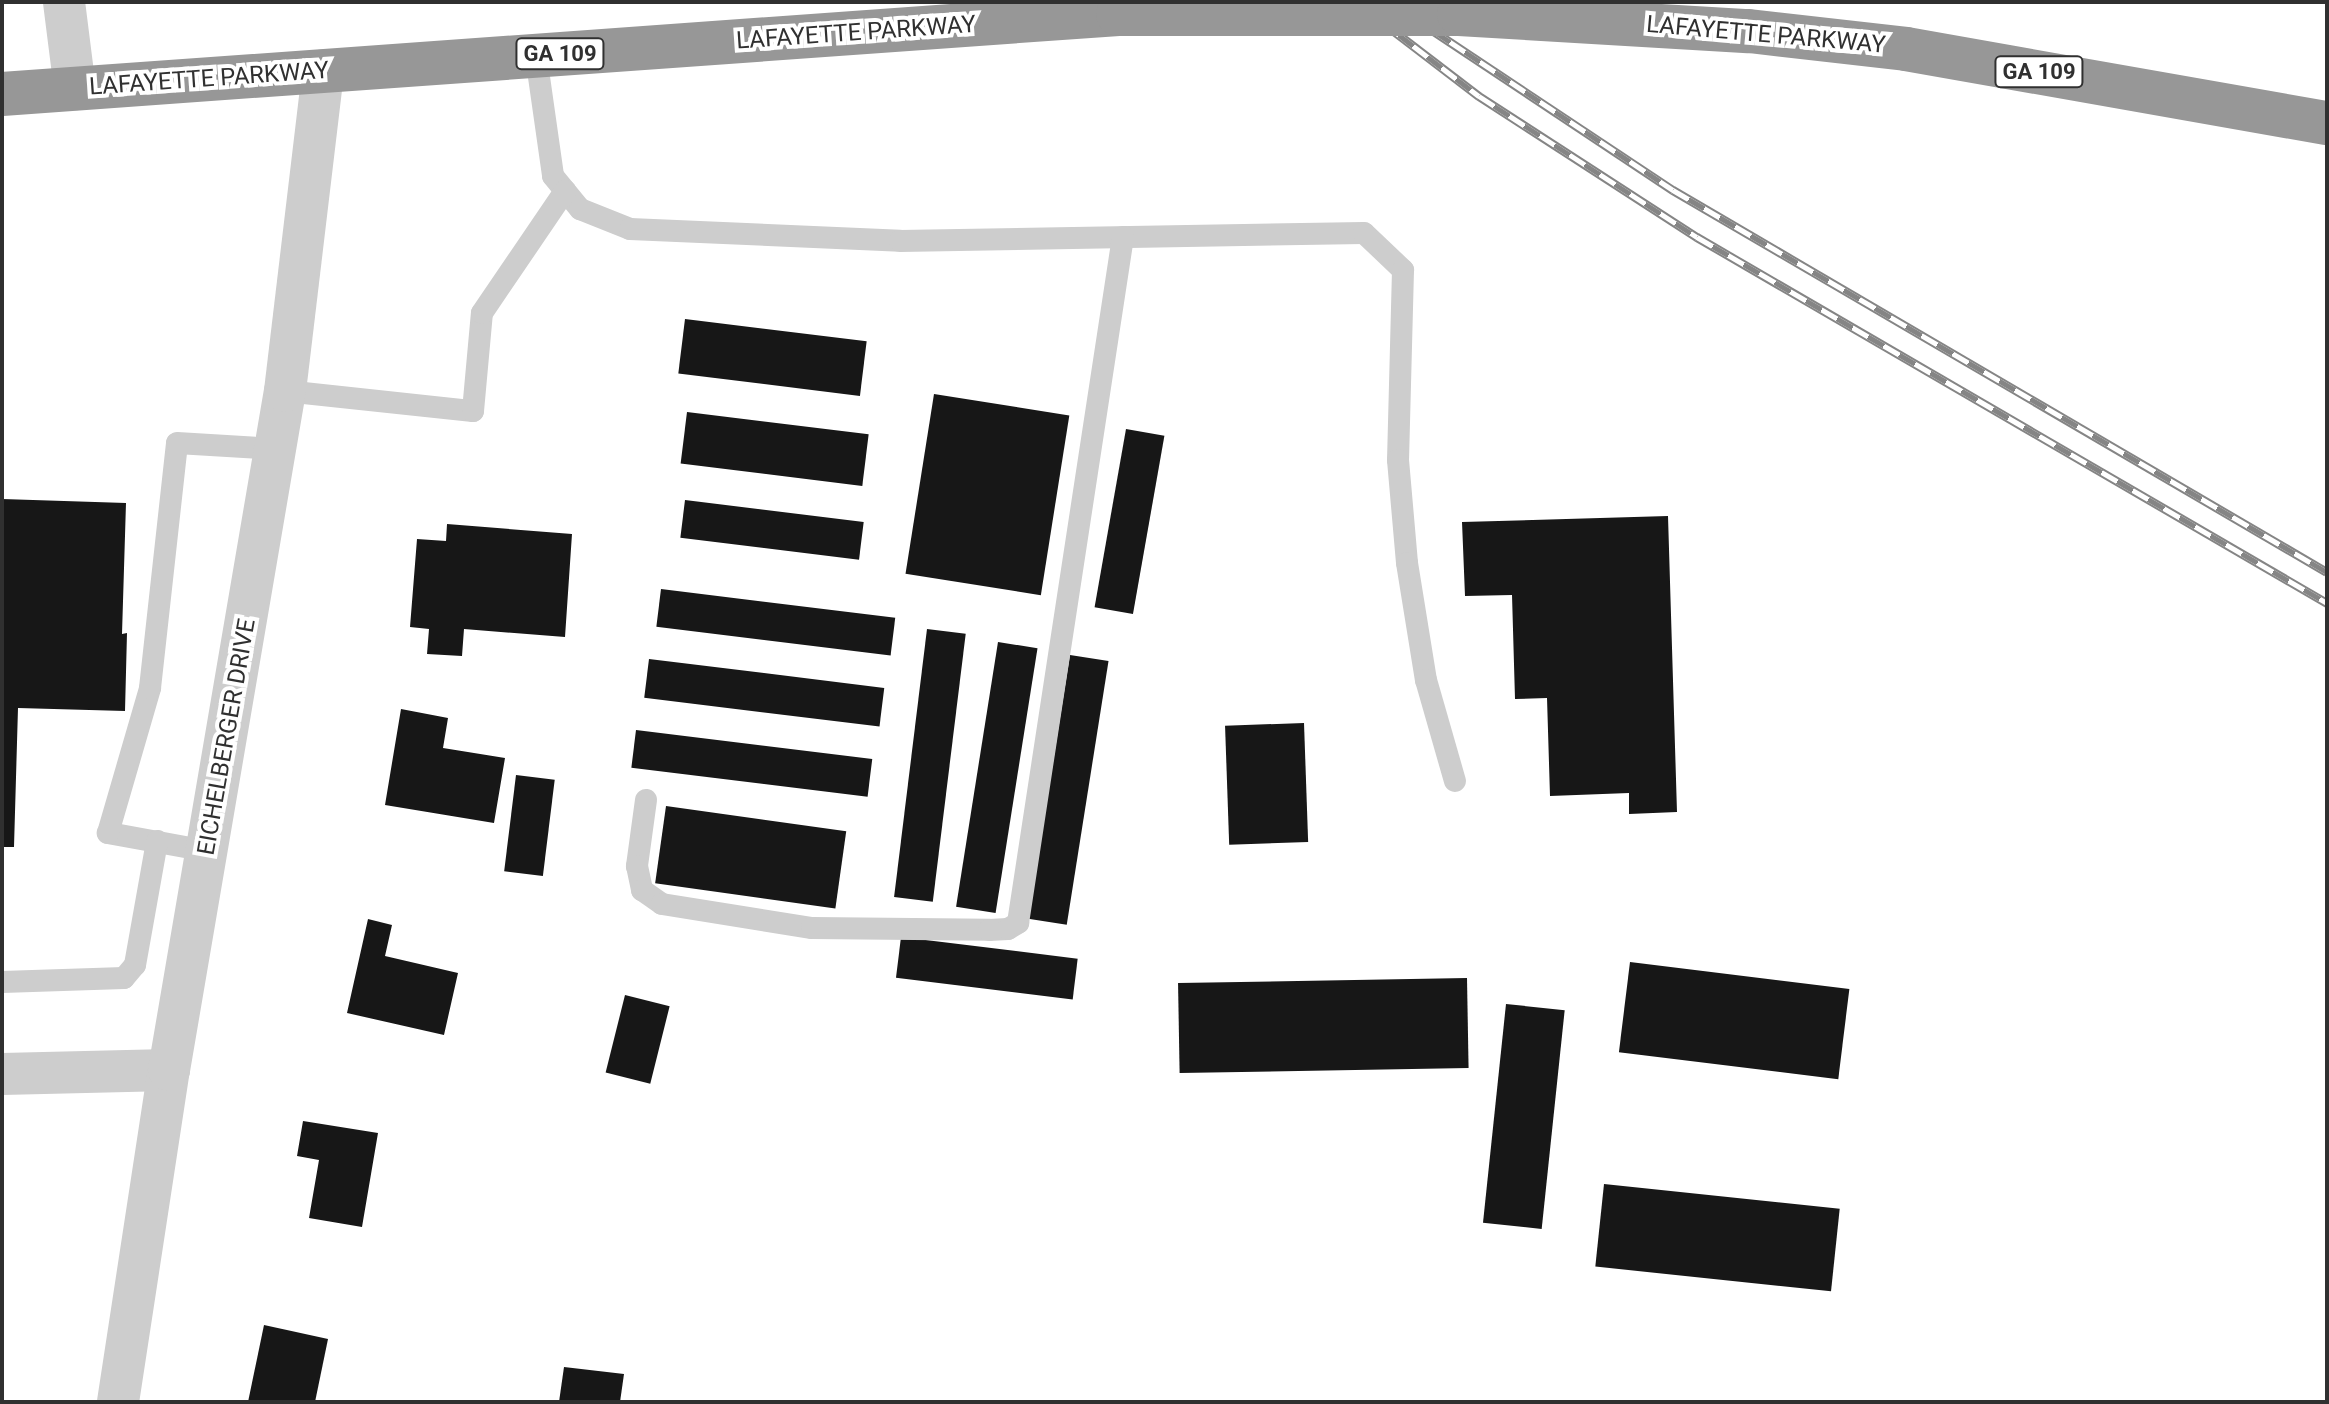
<!DOCTYPE html>
<html>
<head>
<meta charset="utf-8">
<style>
	body { margin:0 }
	#map { position:relative; width:2329px; height:1404px; overflow:hidden; background:#fff; font-family:Roboto,sans-serif }
	div>[style] { position:absolute }
	.building>* { inset:0; background:#171717; transform-origin:0 0 }
	.lane>* { height:22px; margin:-11px; padding:0 11px; transform-origin:11px; border-radius:11px; background:#cdcdcd }
	.street>* { height:42px; margin:-21px; padding:0 21px; transform-origin:21px; border-radius:21px; background:#cdcdcd }
	.highway>* { height:44px; margin:-22px; padding:0 22px; transform-origin:22px; border-radius:22px; background:#979797 }
	.rail>* { height:9px; margin-top:-4.5px; transform-origin:0; background:repeating-linear-gradient(90deg,#fff 0 18px,#858585 0 36px); box-sizing:border-box; border-block:2px solid #858585 }
	.highway-bridge>* { height:44px; margin:-22px; padding:0 22px; transform-origin:22px; border-radius:22px; background:#979797 }
	span { translate:-50% -50%; white-space:nowrap; text-align:center; line-height:1.15; -webkit-text-stroke:8px #fff; paint-order:stroke }
	.shield-label span { padding:2px 6px; background:#fff; border:2px solid; border-radius:6px; -webkit-text-stroke-width:0 }
	.shield-label { font-size:22px; color:#303030; font-weight:700 }
	.street-label { font-size:24px; color:#303030 }
	.frame { position:absolute; inset:0; border:4px solid #303030; pointer-events:none }
</style>
</head>
<body>
<div id="map">
	<div class="building">
		<i style="left:685px;top:319px;width:183px;height:55px;rotate:7deg"></i>
		<i style="left:934px;top:394px;width:137px;height:182px;rotate:9deg"></i>
		<i style="left:687px;top:412px;width:183px;height:52px;rotate:7deg"></i>
		<i style="left:1126px;top:429px;width:39px;height:181px;rotate:10deg"></i>
		<i style="clip-path:polygon(2px 499px,126px 503px,122px 634px,127px 633px,125px 711px,18px 708px,14px 847px,2px 847px)"></i>
		<i style="left:685px;top:500px;width:180px;height:38px;rotate:7deg"></i>
		<i style="clip-path:polygon(1668px 516px,1677px 812px,1629px 814px,1629px 793px,1550px 796px,1547px 698px,1515px 699px,1512px 595px,1465px 596px,1462px 522px)"></i>
		<i style="clip-path:polygon(447px 524px,572px 534px,565px 637px,464px 629px,462px 656px,427px 654px,429px 629px,410px 627px,417px 539px,446px 541px)"></i>
		<i style="left:661px;top:589px;width:236px;height:38px;rotate:7deg"></i>
		<i style="left:927px;top:629px;width:39px;height:270px;rotate:7deg"></i>
		<i style="left:998px;top:642px;width:40px;height:268px;rotate:9deg"></i>
		<i style="left:1070px;top:655px;width:39px;height:267px;rotate:9deg"></i>
		<i style="left:649px;top:659px;width:237px;height:39px;rotate:7deg"></i>
		<i style="clip-path:polygon(401px 709px,448px 718px,443px 748px,505px 758px,494px 823px,385px 805px)"></i>
		<i style="left:1304px;top:723px;width:119px;height:79px;rotate:88deg"></i>
		<i style="left:636px;top:730px;width:238px;height:38px;rotate:7deg"></i>
		<i style="left:516px;top:775px;width:39px;height:97px;rotate:7deg"></i>
		<i style="left:666px;top:806px;width:182px;height:78px;rotate:8deg"></i>
		<i style="clip-path:polygon(368px 919px,392px 925px,385px 956px,458px 973px,444px 1035px,347px 1013px)"></i>
		<i style="left:901px;top:937px;width:178px;height:41px;rotate:7deg"></i>
		<i style="left:1630px;top:962px;width:221px;height:91px;rotate:7deg"></i>
		<i style="left:1467px;top:978px;width:90px;height:289px;rotate:89deg"></i>
		<i style="left:625px;top:995px;width:46px;height:80px;rotate:14deg"></i>
		<i style="left:1506px;top:1004px;width:59px;height:220px;rotate:6deg"></i>
		<i style="clip-path:polygon(303px 1121px,378px 1133px,362px 1227px,309px 1218px,319px 1160px,297px 1156px)"></i>
		<i style="left:1604px;top:1184px;width:237px;height:83px;rotate:6deg"></i>
		<i style="clip-path:polygon(264px 1325px,328px 1339px,315px 1402px,248px 1402px)"></i>
		<i style="clip-path:polygon(564px 1367px,624px 1374px,620px 1402px,559px 1402px)"></i>
	</div>
	<div class="lane">
		<i style="left:536px;top:56px;width:121px;rotate:81.9deg"></i>
		<i style="left:553px;top:176px;width:43px;rotate:50.7deg"></i>
		<i style="left:580px;top:209px;width:54px;rotate:21.8deg"></i>
		<i style="left:630px;top:229px;width:270px;rotate:2.5deg"></i>
		<i style="left:900px;top:241px;width:464px;rotate:-1deg"></i>
		<i style="left:1364px;top:233px;width:54px;rotate:43.5deg"></i>
		<i style="left:1403px;top:270px;width:190px;rotate:91.5deg"></i>
		<i style="left:1398px;top:460px;width:103px;rotate:85deg"></i>
		<i style="left:1407px;top:563px;width:119px;rotate:80.8deg"></i>
		<i style="left:1426px;top:680px;width:105px;rotate:74deg"></i>
		<i style="left:285px;top:391px;width:189px;rotate:6.1deg"></i>
		<i style="left:473px;top:411px;width:98px;rotate:-84.8deg"></i>
		<i style="left:482px;top:313px;width:148px;rotate:-55.8deg"></i>
		<i style="left:646px;top:800px;width:67px;rotate:97.8deg"></i>
		<i style="left:637px;top:866px;width:25px;rotate:78deg"></i>
		<i style="left:642px;top:890px;width:24px;rotate:35deg"></i>
		<i style="left:662px;top:904px;width:152px;rotate:9.1deg"></i>
		<i style="left:812px;top:928px;width:177px;rotate:0.6deg"></i>
		<i style="left:989px;top:930px;width:19px;rotate:-3deg"></i>
		<i style="left:1008px;top:929px;width:12px;rotate:-31deg"></i>
		<i style="left:1018px;top:923px;width:694px;rotate:-81.3deg"></i>
		<i style="left:207px;top:851px;width:101px;rotate:-169.7deg"></i>
		<i style="left:108px;top:833px;width:151px;rotate:-73.8deg"></i>
		<i style="left:150px;top:688px;width:246px;rotate:-83.7deg"></i>
		<i style="left:177px;top:443px;width:98px;rotate:3.5deg"></i>
		<i style="left:2px;top:982px;width:122px;rotate:-1.9deg"></i>
		<i style="left:124px;top:978px;width:17px;rotate:-50deg"></i>
		<i style="left:135px;top:965px;width:126px;rotate:-79.9deg"></i>
	</div>
	<div class="street">
		<i style="left:64px;top:2px;width:88px;rotate:82.8deg"></i>
		<i style="left:2px;top:1074px;width:167px;rotate:-1.4deg"></i>
		<i style="left:118px;top:1402px;width:336px;rotate:-81.3deg"></i>
		<i style="left:169px;top:1070px;width:689px;rotate:-80.31deg"></i>
		<i style="left:285px;top:391px;width:323px;rotate:-83.2deg"></i>
	</div>
	<div class="highway">
		<i style="left:1749px;top:31px;width:158px;rotate:6.5deg"></i>
		<i style="left:1906px;top:49px;width:427px;rotate:10deg"></i>
		<i style="left:2px;top:94px;width:1119px;rotate:-4.1deg"></i>
	</div>
	<div class="rail">
		<i style="left:1356px;top:2px;width:155px;rotate:37.4deg"></i>
		<i style="left:1479px;top:96px;width:260px;rotate:32.9deg"></i>
		<i style="left:1697px;top:237px;width:729px;rotate:30.15deg"></i>
		<i style="left:1390px;top:2px;width:340px;rotate:33.6deg"></i>
		<i style="left:1673px;top:190px;width:757px;rotate:30.29deg"></i>
	</div>
	<div class="highway-bridge">
		<i style="left:1118px;top:14px;width:341px"></i>
		<i style="left:1459px;top:14px;width:290px;rotate:3.4deg"></i>
	</div>
	<div class="shield-label">
		<span style="left:560px;top:54px">GA 109</span>
		<span style="left:2039px;top:72px">GA 109</span>
	</div>
	<div class="street-label">
		<span style="left:856px;top:33px;rotate:-4deg">LAFAYETTE PARKWAY</span>
		<span style="left:1766px;top:35px;rotate:5deg">LAFAYETTE PARKWAY</span>
		<span style="left:209px;top:79px;rotate:-4deg">LAFAYETTE PARKWAY</span>
		<span style="left:227px;top:737px;rotate:-80deg">EICHELBERGER DRIVE</span>
	</div>
	<div class="frame"></div>
</div>
</body>
</html>
